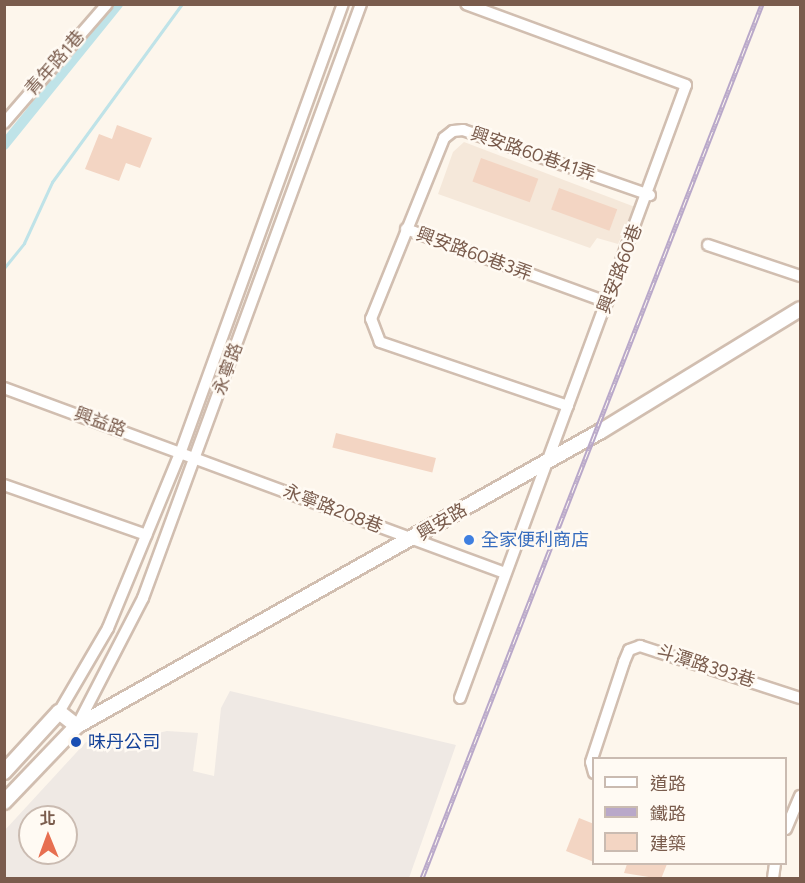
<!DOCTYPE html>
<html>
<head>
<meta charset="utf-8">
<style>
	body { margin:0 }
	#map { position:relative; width:805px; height:883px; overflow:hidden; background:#fdf6ec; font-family:Figtree,"Noto Sans TC",sans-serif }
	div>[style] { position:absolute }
	.residential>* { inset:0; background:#f5e8da }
	.industrial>* { inset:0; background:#efe9e4 }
	.stream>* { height:3px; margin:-1.5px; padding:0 1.5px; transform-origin:1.5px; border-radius:1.5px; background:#bfe3e8 }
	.canal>* { height:10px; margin:-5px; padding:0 5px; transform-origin:5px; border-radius:5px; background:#bfe3e8 }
	.building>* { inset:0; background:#f3d5c3; transform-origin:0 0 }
	.roads { filter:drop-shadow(2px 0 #d1beb0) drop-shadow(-2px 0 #d1beb0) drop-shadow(0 2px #d1beb0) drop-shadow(0 -2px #d1beb0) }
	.minor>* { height:10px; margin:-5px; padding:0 5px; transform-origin:5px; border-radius:5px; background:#fff }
	.tertiary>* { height:14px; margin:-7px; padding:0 7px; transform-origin:7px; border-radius:7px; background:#fff }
	.rail>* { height:5px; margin-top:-2.5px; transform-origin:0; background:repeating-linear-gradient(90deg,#fffaf3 0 9px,#b9a8c9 0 18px); box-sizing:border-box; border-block:2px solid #b9a8c9 }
	.dots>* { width:16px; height:16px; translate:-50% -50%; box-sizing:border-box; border:3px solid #fffaf3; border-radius:50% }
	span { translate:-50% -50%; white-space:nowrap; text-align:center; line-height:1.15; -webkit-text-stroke:5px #fffaf3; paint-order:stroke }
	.street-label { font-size:18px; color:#7a5c4d }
	.shop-label { font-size:18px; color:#366cbe }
	.left { translate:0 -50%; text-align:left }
	.transit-label { font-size:18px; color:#164399 }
	.frame { position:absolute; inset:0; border:6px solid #7a5c4d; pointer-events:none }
	.legend { position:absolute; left:592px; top:757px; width:195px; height:108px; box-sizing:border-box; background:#fffaf3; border:2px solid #cabbb1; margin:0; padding:8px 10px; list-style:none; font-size:18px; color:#7a5c4d }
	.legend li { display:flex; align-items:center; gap:12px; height:30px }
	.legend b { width:30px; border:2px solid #cabbb1 }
	.north { position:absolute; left:18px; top:805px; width:60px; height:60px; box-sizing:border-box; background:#fffaf3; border:2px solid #cabbb1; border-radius:50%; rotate:359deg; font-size:16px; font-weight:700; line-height:24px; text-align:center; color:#7a5c4d }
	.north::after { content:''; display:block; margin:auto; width:21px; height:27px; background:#e76f51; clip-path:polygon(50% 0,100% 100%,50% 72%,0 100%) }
</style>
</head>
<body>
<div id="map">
	<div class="residential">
		<i style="clip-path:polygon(464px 142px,635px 207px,618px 244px,597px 238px,590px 248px,438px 194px,453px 152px)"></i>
	</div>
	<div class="industrial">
		<i style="clip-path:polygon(evenodd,230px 691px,456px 745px,409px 878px,5px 878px,5px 830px,86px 742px,119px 742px,167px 731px,198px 733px,193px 771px,214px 776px,221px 708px,230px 691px,30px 817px,66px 817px,66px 853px,30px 853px,30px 817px)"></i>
	</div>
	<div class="stream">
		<i style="left:4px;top:268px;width:32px;rotate:-51deg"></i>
		<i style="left:24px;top:243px;width:67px;rotate:-65.3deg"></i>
		<i style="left:52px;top:182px;width:220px;rotate:-53.9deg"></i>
	</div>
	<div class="canal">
		<i style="left:4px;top:145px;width:181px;rotate:-51deg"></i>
	</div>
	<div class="building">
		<i style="clip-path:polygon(117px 125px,152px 138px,140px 168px,126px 163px,119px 181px,85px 169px,99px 134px,112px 139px)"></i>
		<i style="left:481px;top:158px;width:61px;height:25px;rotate:20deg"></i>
		<i style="left:559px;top:188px;width:62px;height:23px;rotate:20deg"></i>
		<i style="left:336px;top:433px;width:103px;height:15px;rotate:14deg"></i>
		<i style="clip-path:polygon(579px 818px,594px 824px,594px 862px,566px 851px)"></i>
		<i style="clip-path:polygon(627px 864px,667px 864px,661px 879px,624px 873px)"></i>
	</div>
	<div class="roads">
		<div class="minor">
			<i style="left:4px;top:123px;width:157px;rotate:-49.1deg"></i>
			<i style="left:406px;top:229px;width:214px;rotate:20deg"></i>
			<i style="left:708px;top:245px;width:97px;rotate:18.6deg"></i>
			<i style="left:4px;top:388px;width:534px;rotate:20.27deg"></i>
			<i style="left:568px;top:406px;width:199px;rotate:-161.2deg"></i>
			<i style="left:380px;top:342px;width:25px;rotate:-111deg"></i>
			<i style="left:371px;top:319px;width:195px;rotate:-68deg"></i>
			<i style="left:444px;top:138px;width:11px;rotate:-38deg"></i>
			<i style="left:453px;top:131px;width:10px;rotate:-6deg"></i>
			<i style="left:463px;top:130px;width:198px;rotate:19.2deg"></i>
			<i style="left:4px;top:485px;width:151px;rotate:19.3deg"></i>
			<i style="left:460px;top:698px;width:653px;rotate:-69.76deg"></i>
			<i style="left:686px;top:85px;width:234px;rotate:-159.8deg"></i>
			<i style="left:59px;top:712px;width:97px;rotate:-59.7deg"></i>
			<i style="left:108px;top:628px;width:191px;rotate:-67.6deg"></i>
			<i style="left:181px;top:451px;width:475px;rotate:-70.1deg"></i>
			<i style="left:77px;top:726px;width:144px;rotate:-62.7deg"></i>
			<i style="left:143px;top:598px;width:633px;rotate:-69.85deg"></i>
			<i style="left:594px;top:773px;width:11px;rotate:-105deg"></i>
			<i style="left:591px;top:762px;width:105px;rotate:-71.7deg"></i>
			<i style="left:624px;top:662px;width:13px;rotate:-67deg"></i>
			<i style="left:629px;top:650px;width:12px;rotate:-20deg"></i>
			<i style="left:640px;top:646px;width:168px;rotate:18deg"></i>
			<i style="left:786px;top:829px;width:36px;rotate:-67deg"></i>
			<i style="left:773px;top:878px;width:14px;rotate:-82deg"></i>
		</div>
		<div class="tertiary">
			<i style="left:4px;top:772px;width:81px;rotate:-47.5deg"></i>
			<i style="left:59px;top:712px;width:23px;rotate:38deg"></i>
			<i style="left:4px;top:802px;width:105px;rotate:-46.2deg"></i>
			<i style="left:77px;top:726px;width:601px;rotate:-29.38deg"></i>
			<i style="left:601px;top:431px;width:233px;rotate:-31.5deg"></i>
		</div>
	</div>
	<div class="rail">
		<i style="left:422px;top:878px;width:938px;rotate:-68.74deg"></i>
	</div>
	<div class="dots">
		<i style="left:469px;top:540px;background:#3f7fe0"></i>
		<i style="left:76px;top:742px;background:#1a4fb4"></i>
	</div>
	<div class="street-label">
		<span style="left:55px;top:63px;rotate:-49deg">青年路1巷</span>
		<span style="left:533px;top:154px;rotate:19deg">興安路60巷41弄</span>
		<span style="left:474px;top:254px;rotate:20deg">興安路60巷3弄</span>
		<span style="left:620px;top:269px;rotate:-69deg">興安路60巷</span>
		<span style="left:228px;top:369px;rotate:-70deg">永寧路</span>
		<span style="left:100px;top:422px;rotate:20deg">興益路</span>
		<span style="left:333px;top:509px;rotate:21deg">永寧路208巷</span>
		<span style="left:442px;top:522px;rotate:-31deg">興安路</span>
		<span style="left:706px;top:666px;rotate:18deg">斗潭路393巷</span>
	</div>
	<div class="shop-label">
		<span class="left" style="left:481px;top:540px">全家便利商店</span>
	</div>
	<div class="transit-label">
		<span class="left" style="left:88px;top:742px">味丹公司</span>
	</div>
	<div class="frame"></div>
	<ul class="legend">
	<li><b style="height:8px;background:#fff"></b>道路</li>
	<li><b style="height:8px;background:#b9a8c9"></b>鐵路</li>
	<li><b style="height:16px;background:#f3d5c3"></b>建築</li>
	</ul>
	<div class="north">北</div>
</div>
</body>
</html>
